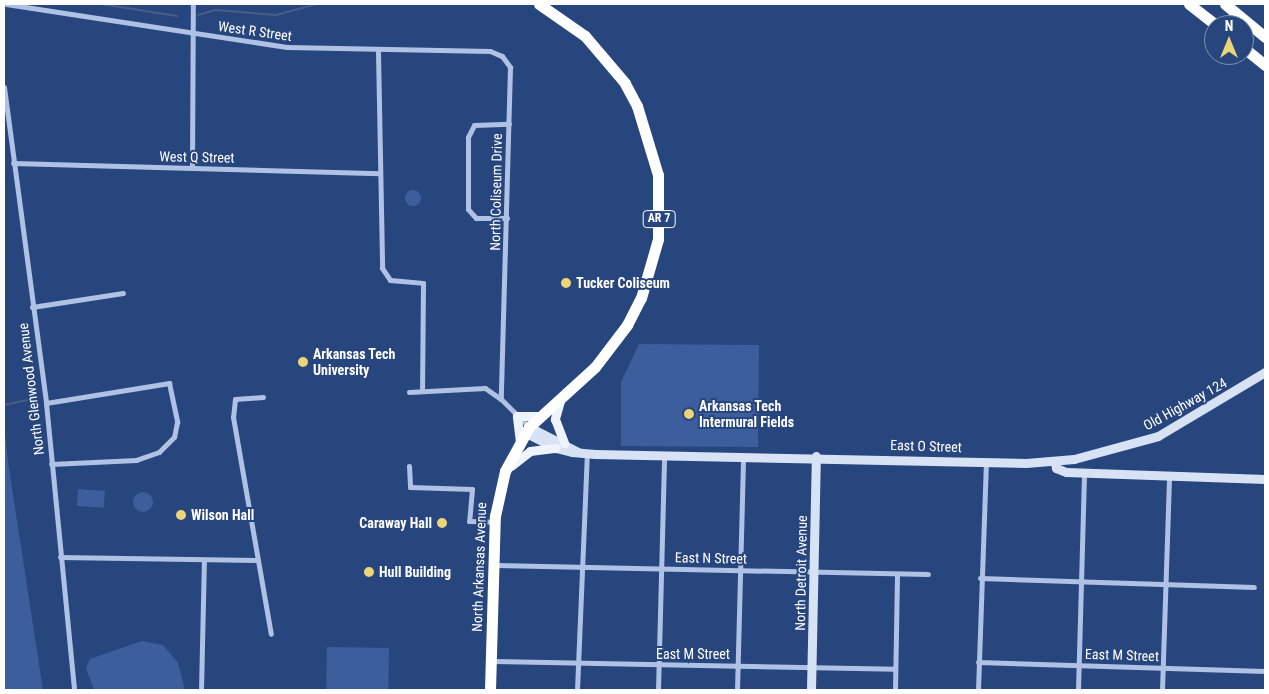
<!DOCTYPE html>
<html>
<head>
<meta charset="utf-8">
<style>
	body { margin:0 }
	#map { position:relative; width:1269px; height:694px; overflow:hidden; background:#28467e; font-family:"Roboto Condensed",sans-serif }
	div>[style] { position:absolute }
	.green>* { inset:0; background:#3d5e9c; transform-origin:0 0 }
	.round { border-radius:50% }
	.stream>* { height:2px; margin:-1px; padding:0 1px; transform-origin:1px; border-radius:1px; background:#485e87 }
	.street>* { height:5px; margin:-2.5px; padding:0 2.5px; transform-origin:2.5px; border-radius:2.5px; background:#afc2e5 }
	.secondary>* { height:9px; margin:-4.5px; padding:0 4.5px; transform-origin:4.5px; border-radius:4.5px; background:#d8e2f5 }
	.primary>* { height:9px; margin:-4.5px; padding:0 4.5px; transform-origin:4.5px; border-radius:4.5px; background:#eff3fd }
	.highway>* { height:11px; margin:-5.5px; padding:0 5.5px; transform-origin:5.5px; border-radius:5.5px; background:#fff }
	.dots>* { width:14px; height:14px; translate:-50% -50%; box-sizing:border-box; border:2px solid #28467e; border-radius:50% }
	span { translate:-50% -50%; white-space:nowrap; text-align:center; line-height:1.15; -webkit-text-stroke:4px #28467e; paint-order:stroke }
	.shield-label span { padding:1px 4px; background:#28467e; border:1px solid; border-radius:4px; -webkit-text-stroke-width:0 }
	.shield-label { font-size:12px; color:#fff; font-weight:700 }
	.street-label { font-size:14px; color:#fff }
	.poi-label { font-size:14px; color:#fff; font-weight:700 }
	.left { translate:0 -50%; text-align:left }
	.right { translate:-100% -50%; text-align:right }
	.frame { position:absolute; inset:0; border:5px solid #fff; pointer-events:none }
	.north { position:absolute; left:1204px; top:15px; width:50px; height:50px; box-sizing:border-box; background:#28467e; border:1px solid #7e90b2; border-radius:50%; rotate:0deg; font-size:14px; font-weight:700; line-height:20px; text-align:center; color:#fff }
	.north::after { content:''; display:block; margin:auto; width:18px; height:22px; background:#ecd576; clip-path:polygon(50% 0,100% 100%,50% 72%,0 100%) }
</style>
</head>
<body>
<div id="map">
	<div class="green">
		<i class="round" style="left:405px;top:190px;width:16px;height:16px"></i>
		<i style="clip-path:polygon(639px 344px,759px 345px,758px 447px,621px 446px,621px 382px)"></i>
		<i style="clip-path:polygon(4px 424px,8px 462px,43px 690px,4px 690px)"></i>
		<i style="left:78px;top:489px;width:27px;height:17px;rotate:4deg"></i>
		<i class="round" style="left:133px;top:492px;width:20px;height:20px"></i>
		<i style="clip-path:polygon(142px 641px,163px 645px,178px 663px,185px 690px,94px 690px,86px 668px,90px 659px)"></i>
		<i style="left:327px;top:647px;width:62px;height:43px;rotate:1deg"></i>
	</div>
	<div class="stream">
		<i style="left:101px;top:4px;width:77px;rotate:9deg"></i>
		<i style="left:198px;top:15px;width:19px;rotate:-16deg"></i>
		<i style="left:216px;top:10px;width:60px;rotate:4.8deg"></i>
		<i style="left:276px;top:15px;width:42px;rotate:-15deg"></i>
		<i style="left:4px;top:405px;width:33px;rotate:-12deg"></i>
	</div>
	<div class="street">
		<i style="left:6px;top:4px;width:284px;rotate:8.7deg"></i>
		<i style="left:287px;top:47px;width:203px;rotate:1.1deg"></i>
		<i style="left:490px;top:51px;width:13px;rotate:23deg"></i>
		<i style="left:502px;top:56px;width:14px;rotate:54deg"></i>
		<i style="left:510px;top:67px;width:332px;rotate:91.6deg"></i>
		<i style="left:501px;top:399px;width:40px;rotate:45deg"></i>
		<i style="left:378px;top:52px;width:216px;rotate:88.9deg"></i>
		<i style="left:382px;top:268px;width:14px;rotate:56deg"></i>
		<i style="left:390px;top:280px;width:33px;rotate:5deg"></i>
		<i style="left:423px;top:283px;width:108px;rotate:90.5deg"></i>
		<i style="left:4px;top:87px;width:319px;rotate:82.4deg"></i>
		<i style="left:46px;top:403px;width:288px;rotate:84.4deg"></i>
		<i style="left:13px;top:163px;width:367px;rotate:1.6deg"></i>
		<i style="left:192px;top:168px;width:164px;rotate:-89.7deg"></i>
		<i style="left:507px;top:218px;width:31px;rotate:180deg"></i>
		<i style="left:476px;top:218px;width:12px;rotate:-132deg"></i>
		<i style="left:468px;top:209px;width:72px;rotate:-90deg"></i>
		<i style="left:468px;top:137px;width:13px;rotate:-63deg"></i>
		<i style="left:474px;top:125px;width:35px;rotate:-2deg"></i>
		<i style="left:32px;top:307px;width:92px;rotate:-8.7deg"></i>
		<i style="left:409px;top:392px;width:76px;rotate:-3deg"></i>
		<i style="left:485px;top:388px;width:19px;rotate:35deg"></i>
		<i style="left:263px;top:397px;width:28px;rotate:176deg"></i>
		<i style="left:235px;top:399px;width:18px;rotate:96deg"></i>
		<i style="left:233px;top:417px;width:220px;rotate:80.1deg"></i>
		<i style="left:46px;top:403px;width:125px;rotate:-9.2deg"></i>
		<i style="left:169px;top:383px;width:40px;rotate:78deg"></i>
		<i style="left:177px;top:422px;width:15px;rotate:101deg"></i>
		<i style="left:174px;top:437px;width:21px;rotate:135deg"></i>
		<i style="left:159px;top:452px;width:24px;rotate:161deg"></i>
		<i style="left:136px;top:460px;width:85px;rotate:177.3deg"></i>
		<i style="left:409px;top:466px;width:21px;rotate:87deg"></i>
		<i style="left:410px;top:487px;width:62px;rotate:1.8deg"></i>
		<i style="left:472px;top:489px;width:32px;rotate:95deg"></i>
		<i style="left:469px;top:521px;width:25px;rotate:2deg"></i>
		<i style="left:60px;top:557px;width:198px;rotate:0.9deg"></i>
		<i style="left:494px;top:565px;width:434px;rotate:1.2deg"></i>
		<i style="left:980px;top:578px;width:274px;rotate:1.9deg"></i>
		<i style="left:491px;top:661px;width:404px;rotate:1.1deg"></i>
		<i style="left:978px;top:662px;width:287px;rotate:1.8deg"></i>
		<i style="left:201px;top:690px;width:128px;rotate:-88.7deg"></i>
		<i style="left:577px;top:690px;width:237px;rotate:-87.6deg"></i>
		<i style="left:658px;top:690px;width:235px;rotate:-88.5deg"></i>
		<i style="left:737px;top:690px;width:234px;rotate:-88.5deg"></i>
		<i style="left:895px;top:690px;width:116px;rotate:-89deg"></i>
		<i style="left:978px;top:690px;width:228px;rotate:-88deg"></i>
		<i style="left:1078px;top:690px;width:217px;rotate:-88.4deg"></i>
		<i style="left:1162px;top:690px;width:214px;rotate:-88.1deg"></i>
	</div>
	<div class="secondary">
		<i style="left:578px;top:452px;width:55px;rotate:-153deg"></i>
		<i style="left:529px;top:427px;width:9px;rotate:72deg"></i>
		<i style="left:532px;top:436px;width:27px;rotate:27deg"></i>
		<i style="left:556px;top:448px;width:16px;rotate:14deg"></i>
		<i style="left:572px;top:452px;width:23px;rotate:5deg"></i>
		<i style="left:595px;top:454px;width:431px;rotate:1.2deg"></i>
		<i style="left:1026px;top:463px;width:48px;rotate:-4.8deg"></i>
		<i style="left:1074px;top:459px;width:87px;rotate:-15.3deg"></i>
		<i style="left:1158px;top:436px;width:125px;rotate:-30.9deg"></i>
		<i style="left:1055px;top:461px;width:7px;rotate:82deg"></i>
		<i style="left:1056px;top:468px;width:11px;rotate:22deg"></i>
		<i style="left:1066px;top:472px;width:199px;rotate:2deg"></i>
		<i style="left:811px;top:690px;width:234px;rotate:-88.8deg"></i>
	</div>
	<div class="primary">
		<i style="left:560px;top:401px;width:19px;rotate:106deg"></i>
		<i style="left:555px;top:419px;width:26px;rotate:69deg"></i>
		<i style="left:520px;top:442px;width:26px;rotate:-97deg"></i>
		<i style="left:517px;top:416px;width:22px"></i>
		<i style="left:511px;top:466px;width:24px;rotate:-38deg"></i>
		<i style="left:530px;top:451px;width:26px;rotate:-7deg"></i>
	</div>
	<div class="highway">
		<i style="left:1189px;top:4px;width:34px;rotate:38deg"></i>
		<i style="left:1225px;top:4px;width:52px;rotate:39.5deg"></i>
		<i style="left:1244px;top:48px;width:27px;rotate:39deg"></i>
		<i style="left:490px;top:690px;width:174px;rotate:-88.4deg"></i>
		<i style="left:495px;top:516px;width:46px;rotate:-77.5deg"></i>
		<i style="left:505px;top:471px;width:50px;rotate:-61.4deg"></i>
		<i style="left:529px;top:427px;width:89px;rotate:-42.3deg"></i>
		<i style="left:595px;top:367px;width:53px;rotate:-52.7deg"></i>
		<i style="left:627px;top:325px;width:30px;rotate:-63deg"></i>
		<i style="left:641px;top:298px;width:61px;rotate:-73.9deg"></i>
		<i style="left:658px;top:239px;width:64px;rotate:-90deg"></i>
		<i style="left:658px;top:175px;width:72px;rotate:-106.9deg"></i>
		<i style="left:637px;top:106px;width:26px;rotate:-118deg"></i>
		<i style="left:625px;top:83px;width:62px;rotate:-130.4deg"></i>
		<i style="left:585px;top:36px;width:56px;rotate:-145.2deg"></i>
	</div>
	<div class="dots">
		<i style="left:566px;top:283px;background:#ecd576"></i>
		<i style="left:303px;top:362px;background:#ecd576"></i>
		<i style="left:689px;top:414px;background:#ecd576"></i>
		<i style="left:181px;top:515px;background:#ecd576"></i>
		<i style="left:442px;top:523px;background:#ecd576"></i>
		<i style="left:369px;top:572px;background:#ecd576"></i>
	</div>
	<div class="shield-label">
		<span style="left:659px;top:219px">AR 7</span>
	</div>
	<div class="street-label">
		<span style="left:255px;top:31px;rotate:8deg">West R Street</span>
		<span style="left:197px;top:157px;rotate:1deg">West Q Street</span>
		<span style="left:496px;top:192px;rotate:-89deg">North Coliseum Drive</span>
		<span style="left:31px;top:389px;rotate:-97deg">North Glenwood Avenue</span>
		<span style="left:1185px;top:404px;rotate:-29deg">Old Highway 124</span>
		<span style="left:926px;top:446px;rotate:2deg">East O Street</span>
		<span style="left:711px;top:558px;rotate:1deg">East N Street</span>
		<span style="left:479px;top:567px;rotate:-88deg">North Arkansas Avenue</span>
		<span style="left:801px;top:573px;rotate:-89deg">North Detroit Avenue</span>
		<span style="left:693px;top:654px">East M Street</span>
		<span style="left:1122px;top:655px;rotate:2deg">East M Street</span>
	</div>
	<div class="poi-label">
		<span class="left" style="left:576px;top:283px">Tucker Coliseum</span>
		<span class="left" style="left:313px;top:362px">Arkansas Tech<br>University</span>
		<span class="left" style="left:699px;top:414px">Arkansas Tech<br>Intermural Fields</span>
		<span class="left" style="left:191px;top:515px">Wilson Hall</span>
		<span class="right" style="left:432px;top:523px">Caraway Hall</span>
		<span class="left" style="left:379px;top:572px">Hull Building</span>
	</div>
	<div class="frame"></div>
	<div class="north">N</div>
</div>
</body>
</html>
